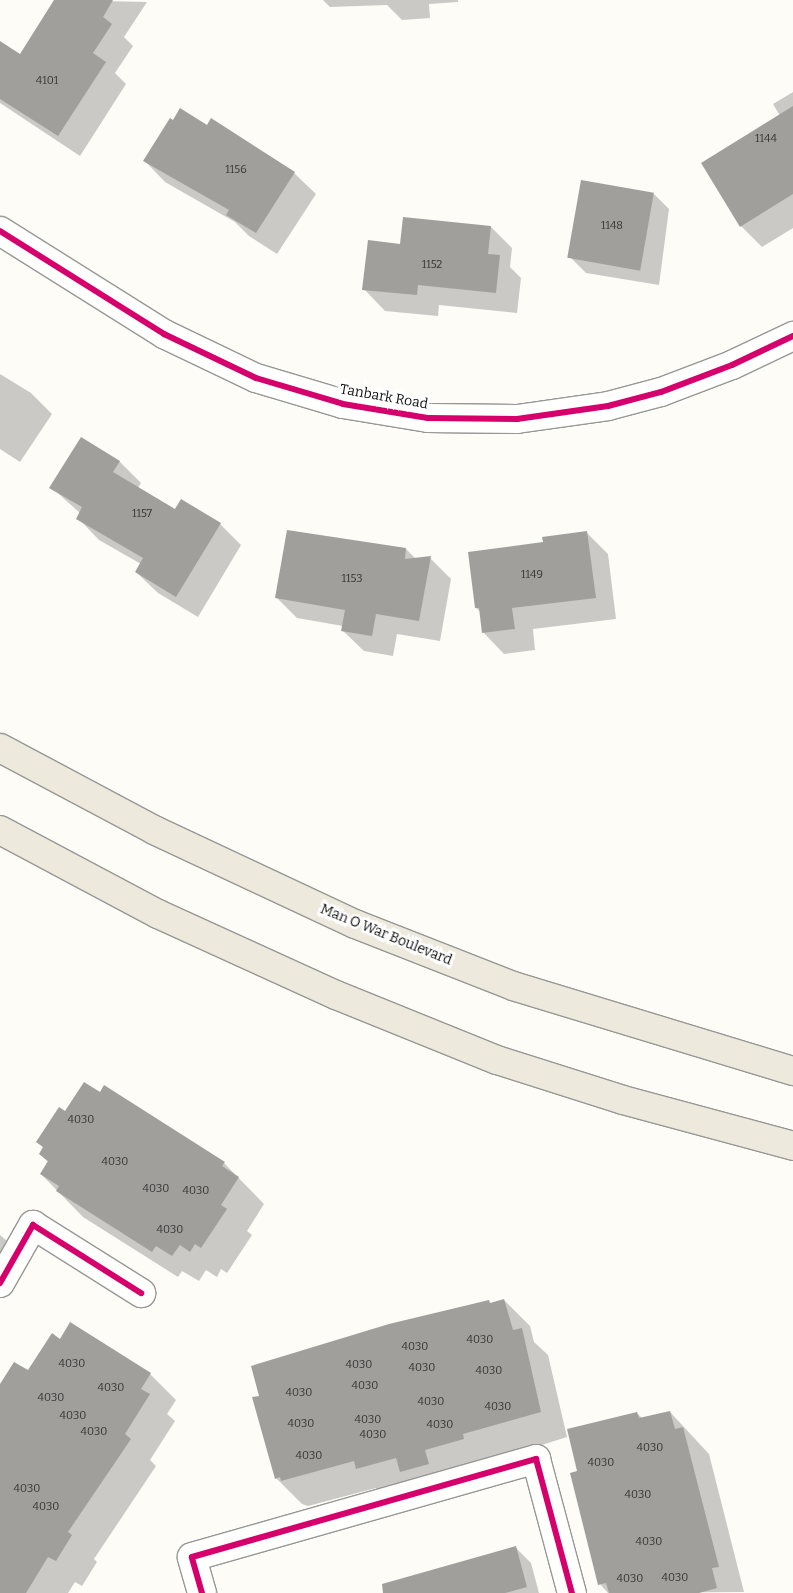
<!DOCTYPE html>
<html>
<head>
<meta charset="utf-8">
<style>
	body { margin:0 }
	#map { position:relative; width:793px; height:1593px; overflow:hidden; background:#fdfcf7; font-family:Bitter,serif }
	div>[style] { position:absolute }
	.shadow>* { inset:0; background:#0003 }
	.building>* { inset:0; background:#a19f9c; transform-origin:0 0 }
	.roads { filter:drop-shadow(1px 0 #979795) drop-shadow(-1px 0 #979795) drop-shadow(0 1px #979795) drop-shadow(0 -1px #979795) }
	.minor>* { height:28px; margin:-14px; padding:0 14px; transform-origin:14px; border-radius:14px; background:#fffffe }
	.primary>* { height:28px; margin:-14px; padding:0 14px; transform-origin:14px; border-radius:14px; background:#ede9dc }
	.cycleway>* { height:6px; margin:-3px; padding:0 3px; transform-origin:3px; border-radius:3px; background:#d6006c }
	span { translate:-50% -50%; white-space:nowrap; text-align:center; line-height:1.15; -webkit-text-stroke:5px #fff; paint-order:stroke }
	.number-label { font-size:11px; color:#353434 }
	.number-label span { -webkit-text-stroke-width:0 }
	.street-label { font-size:14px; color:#111 }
</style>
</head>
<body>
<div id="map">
	<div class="shadow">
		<i style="clip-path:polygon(56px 0,147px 2px,124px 37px,133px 46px,115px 73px,126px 84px,80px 156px,0 103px,0 65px,20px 56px)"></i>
		<i style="clip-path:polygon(323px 0,458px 0,458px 2px,429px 4px,430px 18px,402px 20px,387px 5px,330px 7px)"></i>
		<i style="clip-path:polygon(793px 92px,793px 228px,762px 247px,741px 226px,780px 116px,773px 104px)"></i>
		<i style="clip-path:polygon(173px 121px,207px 127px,294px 173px,316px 194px,277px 254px,249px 236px,235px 222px,165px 182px,144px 160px)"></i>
		<i style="clip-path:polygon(654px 194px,669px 209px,659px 285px,586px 273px,571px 258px)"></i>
		<i style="clip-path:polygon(491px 227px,512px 248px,510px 267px,521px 278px,517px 313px,439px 305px,438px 316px,385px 311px,364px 289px,401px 246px)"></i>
		<i style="clip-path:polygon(0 374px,31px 393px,52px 414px,20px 462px,0 449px)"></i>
		<i style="clip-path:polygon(81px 438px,120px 462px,141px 483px,138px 488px,175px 511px,220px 524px,241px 545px,198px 617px,158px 593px,136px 572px,141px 564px,99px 540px,78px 518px,80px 513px,51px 487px)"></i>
		<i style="clip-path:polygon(587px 533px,608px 554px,616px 619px,533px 629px,535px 650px,504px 654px,483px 632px,481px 612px,476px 608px,544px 543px)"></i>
		<i style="clip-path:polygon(406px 549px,416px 559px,430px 558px,451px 579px,440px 641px,397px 634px,393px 656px,364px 651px,342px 630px,343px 626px,297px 618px,276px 597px)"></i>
		<i style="clip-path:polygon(66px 1113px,224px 1163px,264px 1204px,247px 1231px,252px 1235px,227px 1273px,221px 1269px,217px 1277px,206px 1270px,199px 1281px,182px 1271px,178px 1277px,83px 1217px,41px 1174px,49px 1163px,40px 1154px,44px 1148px,38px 1142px)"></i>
		<i style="clip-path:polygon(0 1235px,22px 1254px,0 1289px)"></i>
		<i style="clip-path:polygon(504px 1300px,530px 1326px,534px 1342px,548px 1355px,567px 1437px,384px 1495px,376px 1488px,308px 1506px,302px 1504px,276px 1478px,488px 1301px,491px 1304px)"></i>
		<i style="clip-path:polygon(60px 1340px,150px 1374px,176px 1400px,167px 1414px,175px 1421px,150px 1460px,156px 1466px,94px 1559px,97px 1562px,82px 1586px,75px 1582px,68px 1593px,0 1593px,0 1386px,28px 1372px)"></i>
		<i style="clip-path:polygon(670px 1412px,709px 1454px,744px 1592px,608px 1593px,600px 1584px,579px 1472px,637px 1413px,643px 1419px)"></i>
		<i style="clip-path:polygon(516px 1548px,531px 1563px,539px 1593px,410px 1593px)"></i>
	</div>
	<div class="building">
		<i style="clip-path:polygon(54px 0,113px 0,103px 17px,112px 24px,93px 53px,106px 62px,58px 136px,0 99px,0 41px,20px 54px)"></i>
		<i style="clip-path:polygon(793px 106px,793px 194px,740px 227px,701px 163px)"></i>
		<i style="clip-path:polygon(180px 108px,207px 125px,211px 118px,295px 172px,256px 233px,226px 215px,229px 210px,143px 161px,170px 118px,173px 120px)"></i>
		<i style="left:581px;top:180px;width:74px;height:79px;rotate:10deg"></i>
		<i style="clip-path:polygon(403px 217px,491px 226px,488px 254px,500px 255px,496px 293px,418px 285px,417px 295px,362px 290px,368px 240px,400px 244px)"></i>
		<i style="clip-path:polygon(81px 437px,120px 461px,113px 472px,175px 509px,181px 499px,221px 523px,176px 597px,135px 572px,143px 558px,76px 519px,82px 507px,49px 488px)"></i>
		<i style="clip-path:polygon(287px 530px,406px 548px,405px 559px,431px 556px,419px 621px,376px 614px,372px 636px,341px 631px,345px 610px,275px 598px)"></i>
		<i style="clip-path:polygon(587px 531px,596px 598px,512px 608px,515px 629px,482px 633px,479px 608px,475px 608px,468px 552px,543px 542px,542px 537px)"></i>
		<i style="clip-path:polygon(84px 1082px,100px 1092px,104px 1085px,225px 1162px,222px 1166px,239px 1177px,221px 1205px,227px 1209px,201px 1248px,195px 1244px,190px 1252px,180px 1245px,172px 1256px,156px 1246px,152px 1252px,56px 1191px,59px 1186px,40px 1174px,48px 1161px,39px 1154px,43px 1147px,36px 1142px,59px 1107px,65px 1111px)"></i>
		<i style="clip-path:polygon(504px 1299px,513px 1330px,522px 1328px,541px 1412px,463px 1434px,464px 1439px,425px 1450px,429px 1464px,400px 1472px,396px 1458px,356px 1469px,354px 1461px,281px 1481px,280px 1477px,275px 1479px,252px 1397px,259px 1396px,251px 1366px,389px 1324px,489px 1300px,490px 1303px)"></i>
		<i style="clip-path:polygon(70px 1322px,151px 1373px,141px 1389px,150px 1394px,125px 1434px,131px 1439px,68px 1532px,72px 1535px,56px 1561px,48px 1557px,26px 1593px,0 1593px,0 1384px,14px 1362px,28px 1370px,52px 1333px,60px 1339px)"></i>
		<i style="clip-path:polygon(670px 1411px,675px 1429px,683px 1427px,719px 1567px,712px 1568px,717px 1588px,699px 1593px,609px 1593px,606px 1583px,598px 1585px,570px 1473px,577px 1471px,567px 1429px,637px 1412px,639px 1418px)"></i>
		<i style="clip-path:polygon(516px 1546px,527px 1587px,505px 1593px,383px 1593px,382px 1584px)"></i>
	</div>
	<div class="roads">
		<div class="minor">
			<i style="left:0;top:231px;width:194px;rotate:32.1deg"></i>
			<i style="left:164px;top:334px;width:102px;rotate:25.6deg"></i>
			<i style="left:256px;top:378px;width:91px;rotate:16.6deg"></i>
			<i style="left:343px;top:404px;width:86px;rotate:9.4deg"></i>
			<i style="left:428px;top:418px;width:89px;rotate:0.6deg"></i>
			<i style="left:517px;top:419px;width:92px;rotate:-8.1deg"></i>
			<i style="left:608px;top:406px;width:55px;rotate:-14.8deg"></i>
			<i style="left:661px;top:392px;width:76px;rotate:-20.8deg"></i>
			<i style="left:732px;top:365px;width:68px;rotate:-25.4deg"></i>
			<i style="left:0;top:1283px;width:67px;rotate:-60.4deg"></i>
			<i style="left:33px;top:1225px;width:128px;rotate:32.2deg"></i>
			<i style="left:202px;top:1593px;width:37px;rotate:-106deg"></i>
			<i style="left:192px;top:1557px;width:358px;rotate:-15.9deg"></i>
			<i style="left:536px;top:1459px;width:139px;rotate:75deg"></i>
		</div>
		<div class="primary">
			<i style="left:0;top:748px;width:174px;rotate:28deg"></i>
			<i style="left:154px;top:830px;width:222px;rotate:25.1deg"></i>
			<i style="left:355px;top:924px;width:170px;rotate:21.4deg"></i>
			<i style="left:513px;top:986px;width:293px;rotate:16.9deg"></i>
			<i style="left:0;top:830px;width:179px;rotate:28deg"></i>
			<i style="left:158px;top:914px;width:196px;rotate:24.5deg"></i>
			<i style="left:336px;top:995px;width:174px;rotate:22deg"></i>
			<i style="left:497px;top:1060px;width:132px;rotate:17.6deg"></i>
			<i style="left:623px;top:1100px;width:176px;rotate:15.1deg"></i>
		</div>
	</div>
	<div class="cycleway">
		<i style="left:0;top:231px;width:194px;rotate:32.1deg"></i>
		<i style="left:164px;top:334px;width:102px;rotate:25.6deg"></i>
		<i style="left:256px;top:378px;width:91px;rotate:16.6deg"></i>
		<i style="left:343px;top:404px;width:86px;rotate:9.4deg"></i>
		<i style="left:428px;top:418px;width:89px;rotate:0.6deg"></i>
		<i style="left:517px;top:419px;width:92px;rotate:-8.1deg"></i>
		<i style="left:608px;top:406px;width:55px;rotate:-14.8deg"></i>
		<i style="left:661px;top:392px;width:76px;rotate:-20.8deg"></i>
		<i style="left:732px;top:365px;width:68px;rotate:-25.4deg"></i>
		<i style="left:0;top:1283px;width:67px;rotate:-60.4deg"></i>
		<i style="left:33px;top:1225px;width:128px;rotate:32.2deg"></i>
		<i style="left:202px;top:1593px;width:37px;rotate:-106deg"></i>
		<i style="left:192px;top:1557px;width:358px;rotate:-15.9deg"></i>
		<i style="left:536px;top:1459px;width:139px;rotate:75deg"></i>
	</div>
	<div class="number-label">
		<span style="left:47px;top:81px">4101</span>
		<span style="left:766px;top:139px">1144</span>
		<span style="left:236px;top:170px">1156</span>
		<span style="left:612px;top:226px">1148</span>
		<span style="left:432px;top:265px">1152</span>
		<span style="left:142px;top:514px">1157</span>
		<span style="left:532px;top:575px">1149</span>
		<span style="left:352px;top:579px">1153</span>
		<span style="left:81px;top:1120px">4030</span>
		<span style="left:115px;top:1162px">4030</span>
		<span style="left:156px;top:1189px">4030</span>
		<span style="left:196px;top:1191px">4030</span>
		<span style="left:170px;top:1230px">4030</span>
		<span style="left:480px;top:1340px">4030</span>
		<span style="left:415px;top:1347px">4030</span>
		<span style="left:72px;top:1364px">4030</span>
		<span style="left:359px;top:1365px">4030</span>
		<span style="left:422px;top:1368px">4030</span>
		<span style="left:489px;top:1371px">4030</span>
		<span style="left:365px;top:1386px">4030</span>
		<span style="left:111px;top:1388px">4030</span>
		<span style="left:299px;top:1393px">4030</span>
		<span style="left:51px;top:1398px">4030</span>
		<span style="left:431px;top:1402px">4030</span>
		<span style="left:498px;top:1407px">4030</span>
		<span style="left:73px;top:1416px">4030</span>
		<span style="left:368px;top:1420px">4030</span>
		<span style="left:301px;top:1424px">4030</span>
		<span style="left:440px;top:1425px">4030</span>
		<span style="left:94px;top:1432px">4030</span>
		<span style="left:373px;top:1435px">4030</span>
		<span style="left:650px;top:1448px">4030</span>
		<span style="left:309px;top:1456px">4030</span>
		<span style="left:601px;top:1463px">4030</span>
		<span style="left:27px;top:1489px">4030</span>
		<span style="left:638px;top:1495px">4030</span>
		<span style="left:46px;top:1507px">4030</span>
		<span style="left:649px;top:1542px">4030</span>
		<span style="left:675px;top:1578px">4030</span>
		<span style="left:630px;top:1579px">4030</span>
	</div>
	<div class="street-label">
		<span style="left:384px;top:397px;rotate:10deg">Tanbark Road</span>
		<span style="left:386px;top:935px;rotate:22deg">Man O War Boulevard</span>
	</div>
</div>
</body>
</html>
